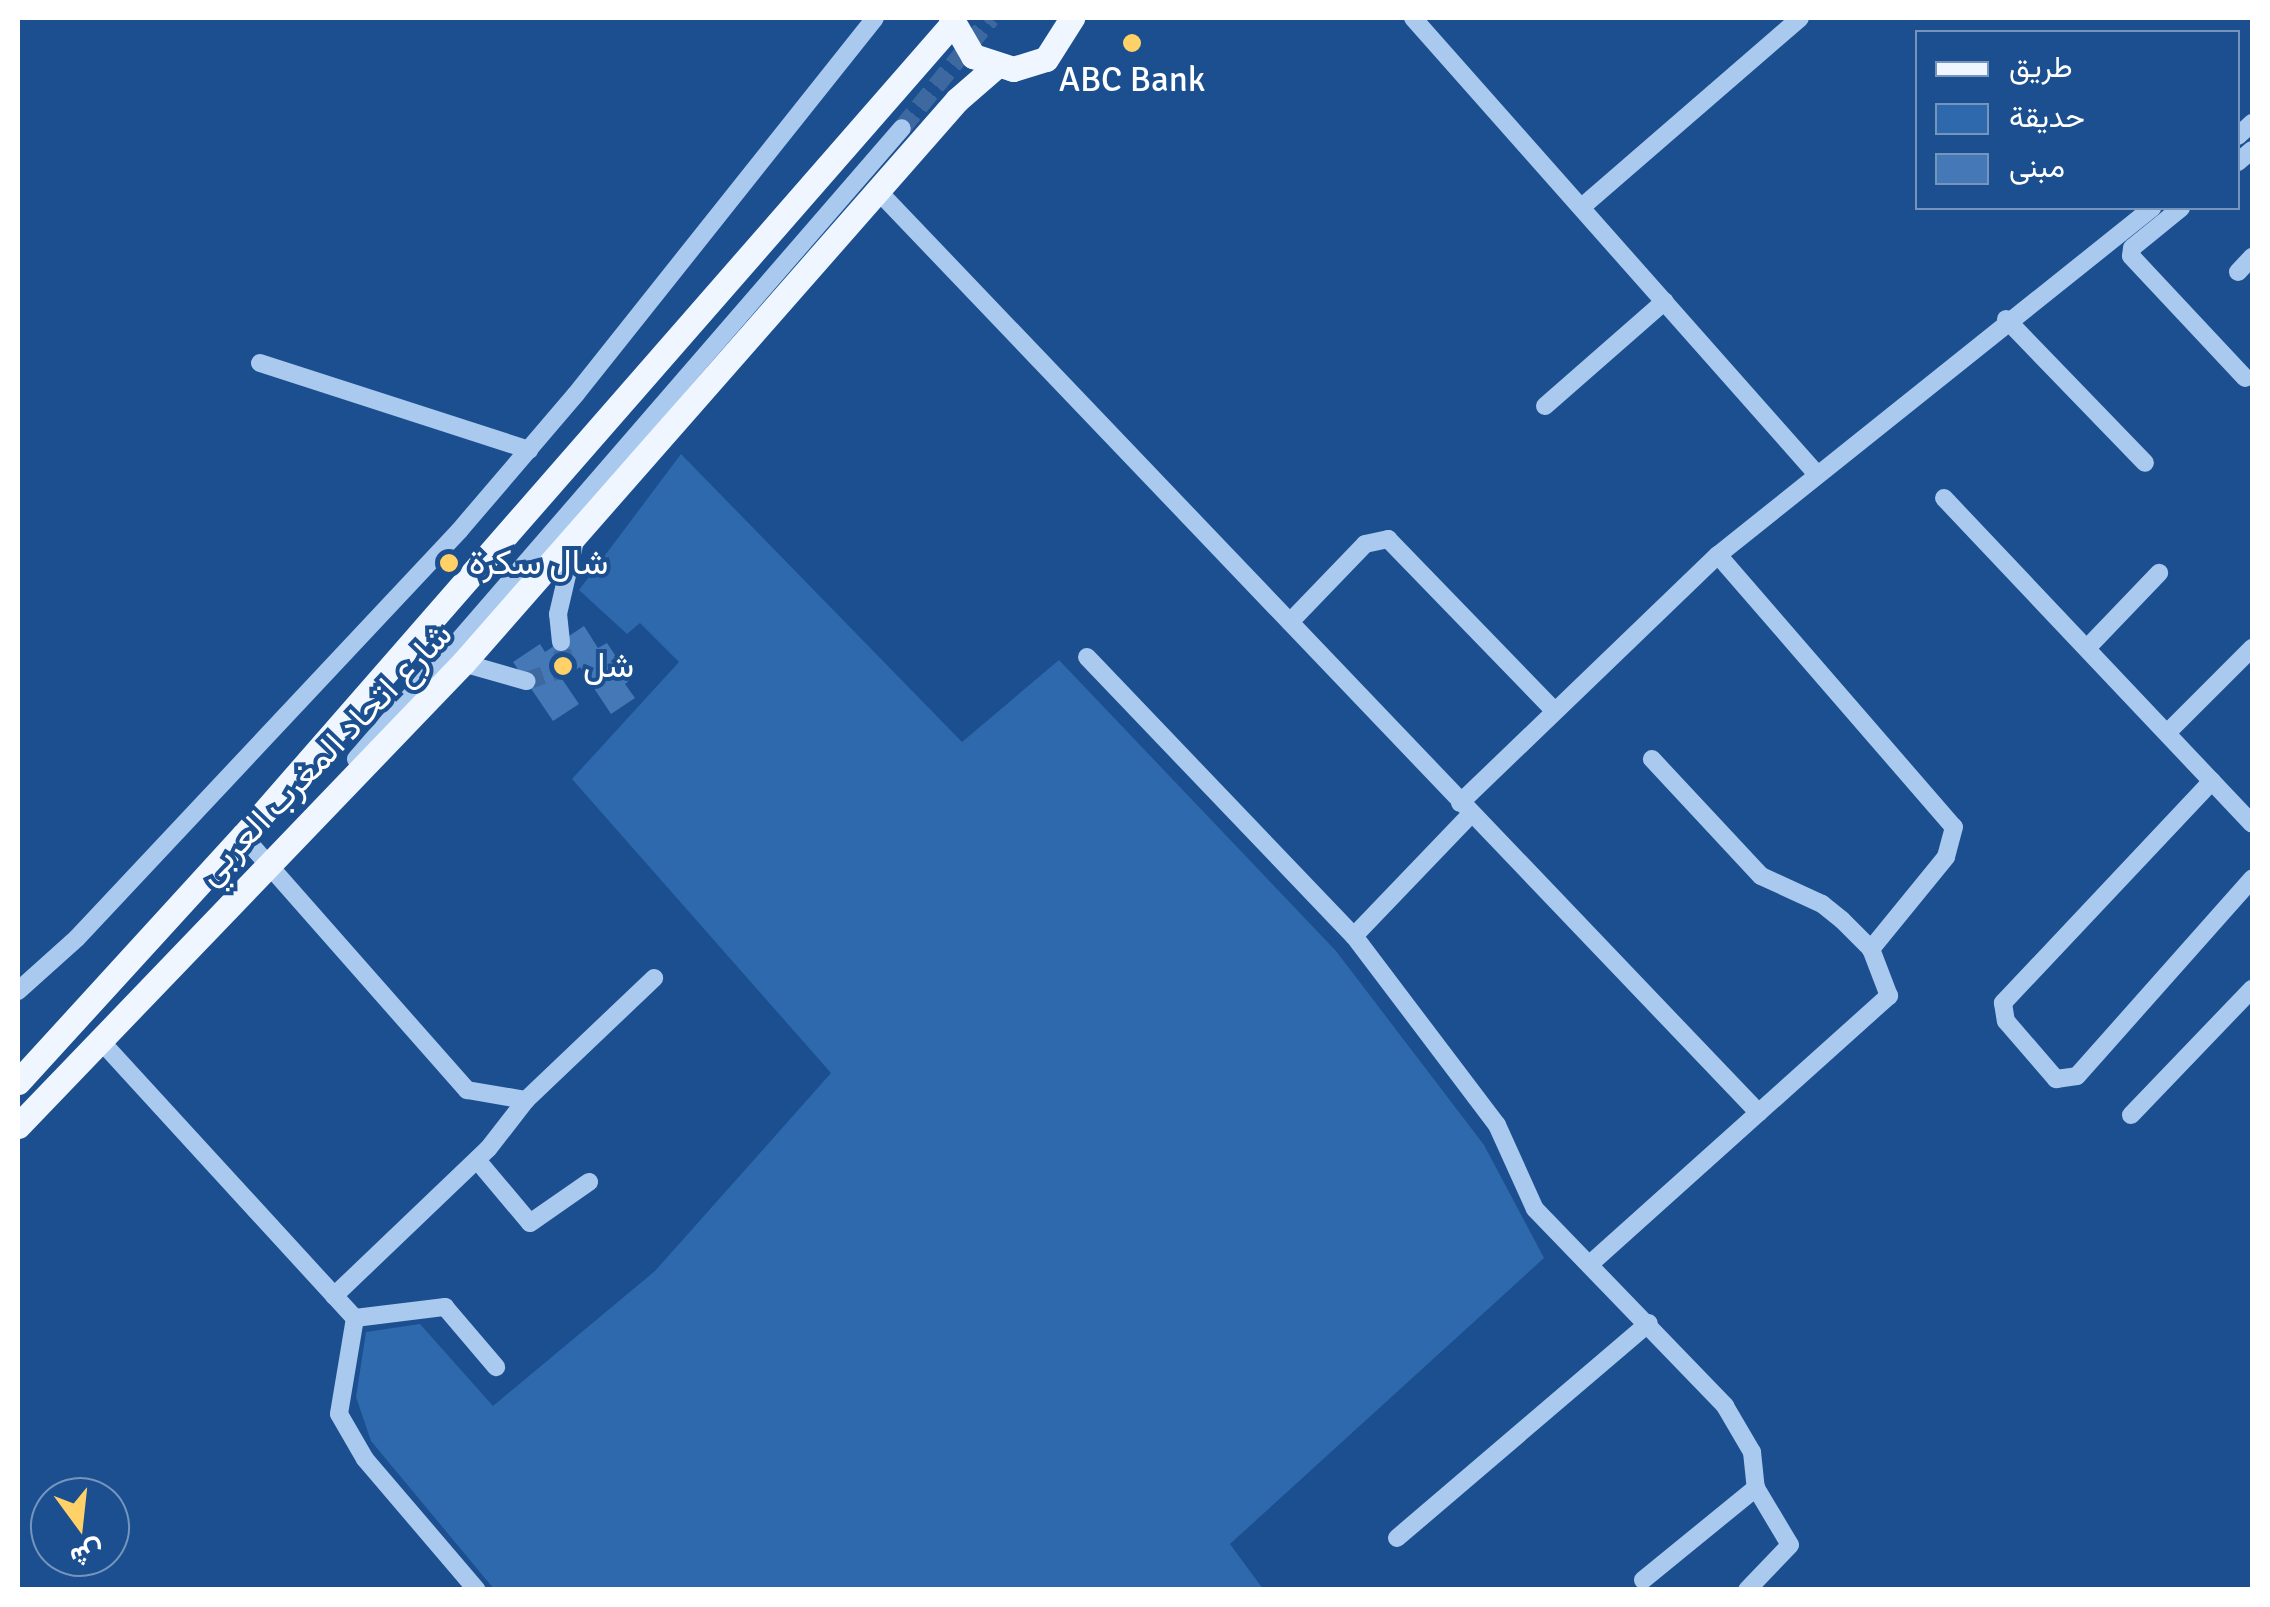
<!DOCTYPE html>
<html>
<head>
<meta charset="utf-8">
<style>
	body { margin:0 }
	#map { position:relative; width:2270px; height:1607px; overflow:hidden; background:#1b4f8f; font-family:Signika,Vazirmatn,sans-serif }
	div>[style] { position:absolute }
	.green>* { inset:0; background:#2e69ad }
	.building>* { inset:0; background:#4478b7 }
	.minor-tunnel>* { height:18px; margin-top:-9px; transform-origin:0; background:repeating-linear-gradient(90deg,#3d69a0 0 18px,transparent 0 27px) }
	.minor>* { height:18px; margin:-9px; padding:0 9px; transform-origin:9px; border-radius:9px; background:#a9c9ee }
	.major>* { height:25px; margin:-12.5px; padding:0 12.5px; transform-origin:12.5px; border-radius:12.5px; background:#f0f6ff }
	.dots>* { width:28px; height:28px; translate:-50% -50%; box-sizing:border-box; border:5px solid #1b4f8f; border-radius:50% }
	span { translate:-50% -50%; white-space:nowrap; text-align:center; line-height:1.15; -webkit-text-stroke:8px #1b4f8f; paint-order:stroke }
	.poi-label { font-size:35px; color:#fff }
	.left { translate:0 -50%; text-align:left }
	.street-label { font-size:35px; color:#fff }
	.frame { position:absolute; inset:0; border:20px solid #fff; pointer-events:none }
	.legend { position:absolute; left:1915px; top:30px; width:325px; height:180px; box-sizing:border-box; background:#1b4f8f; border:2px solid #7695bc; margin:0; padding:12px 18px; list-style:none; font-size:30px; color:#fff }
	.legend li { display:flex; align-items:center; gap:20px; height:50px }
	.legend b { width:50px; border:2px solid #7695bc }
	.north { position:absolute; left:30px; top:1477px; width:100px; height:100px; box-sizing:border-box; background:#1b4f8f; border:2px solid #7695bc; border-radius:50%; rotate:165deg; font-size:28px; font-weight:700; line-height:40px; text-align:center; color:#fff }
	.north::after { content:''; display:block; margin:auto; width:35px; height:45px; background:#ffd166; clip-path:polygon(50% 0,100% 100%,50% 72%,0 100%) }
</style>
</head>
<body>
<div id="map">
	<div class="green">
		<i style="clip-path:polygon(681px 454px,962px 742px,1059px 660px,1336px 951px,1484px 1145px,1544px 1258px,1230px 1544px,1263px 1589px,494px 1589px,371px 1441px,356px 1397px,366px 1332px,420px 1324px,493px 1406px,655px 1271px,831px 1073px,572px 779px,679px 662px,640px 623px,627px 634px,579px 590px)"></i>
	</div>
	<div class="building">
		<i style="clip-path:polygon(584px 626px,598px 648px,607px 643px,631px 679px,625px 684px,635px 698px,611px 714px,580px 667px,562px 679px,579px 704px,553px 721px,513px 662px,540px 644px,545px 652px)"></i>
	</div>
	<div class="minor-tunnel">
		<i style="left:902px;top:128px;width:141px;rotate:-51deg"></i>
		<i style="left:526px;top:681px;width:41px;rotate:-18.4deg"></i>
		<i style="left:565px;top:668px;width:26px;rotate:-99deg"></i>
	</div>
	<div class="minor">
		<i style="left:1413px;top:18px;width:606px;rotate:48.48deg"></i>
		<i style="left:2238px;top:136px;width:19px;rotate:-43deg"></i>
		<i style="left:2238px;top:162px;width:18px;rotate:-41deg"></i>
		<i style="left:880px;top:193px;width:1272px;rotate:46.31deg"></i>
		<i style="left:1583px;top:206px;width:287px;rotate:-40.9deg"></i>
		<i style="left:2181px;top:208px;width:63px;rotate:140.8deg"></i>
		<i style="left:2132px;top:248px;width:8px;rotate:97deg"></i>
		<i style="left:2131px;top:256px;width:167px;rotate:46.9deg"></i>
		<i style="left:2238px;top:272px;width:21px;rotate:-47deg"></i>
		<i style="left:2006px;top:319px;width:200px;rotate:46deg"></i>
		<i style="left:260px;top:363px;width:283px;rotate:17.9deg"></i>
		<i style="left:1545px;top:406px;width:159px;rotate:-41.2deg"></i>
		<i style="left:1944px;top:498px;width:448px;rotate:46.6deg"></i>
		<i style="left:1718px;top:555px;width:360px;rotate:49.1deg"></i>
		<i style="left:1954px;top:827px;width:31px;rotate:105deg"></i>
		<i style="left:1946px;top:857px;width:119px;rotate:129.2deg"></i>
		<i style="left:1290px;top:622px;width:108px;rotate:-46.1deg"></i>
		<i style="left:1365px;top:544px;width:24px;rotate:-12deg"></i>
		<i style="left:1388px;top:539px;width:237px;rotate:45.9deg"></i>
		<i style="left:561px;top:642px;width:28px;rotate:-96deg"></i>
		<i style="left:558px;top:614px;width:75px;rotate:-76.9deg"></i>
		<i style="left:2090px;top:645px;width:100px;rotate:-46.2deg"></i>
		<i style="left:1087px;top:657px;width:386px;rotate:46.3deg"></i>
		<i style="left:1354px;top:936px;width:237px;rotate:52.9deg"></i>
		<i style="left:1497px;top:1125px;width:92px;rotate:65.7deg"></i>
		<i style="left:1535px;top:1209px;width:274px;rotate:46deg"></i>
		<i style="left:1725px;top:1406px;width:53px;rotate:59.6deg"></i>
		<i style="left:1752px;top:1452px;width:36px;rotate:84deg"></i>
		<i style="left:1756px;top:1488px;width:66px;rotate:59.2deg"></i>
		<i style="left:1790px;top:1545px;width:62px;rotate:133.7deg"></i>
		<i style="left:463px;top:663px;width:66px;rotate:15.9deg"></i>
		<i style="left:2168px;top:732px;width:119px;rotate:-45deg"></i>
		<i style="left:356px;top:759px;width:834px;rotate:-49.13deg"></i>
		<i style="left:2212px;top:781px;width:305px;rotate:133.3deg"></i>
		<i style="left:2003px;top:1003px;width:18px;rotate:81deg"></i>
		<i style="left:2006px;top:1021px;width:77px;rotate:49.2deg"></i>
		<i style="left:2056px;top:1079px;width:21px;rotate:-8deg"></i>
		<i style="left:2077px;top:1076px;width:264px;rotate:-48.4deg"></i>
		<i style="left:1460px;top:803px;width:358px;rotate:-43.9deg"></i>
		<i style="left:1718px;top:555px;width:556px;rotate:-38.64deg"></i>
		<i style="left:243px;top:836px;width:339px;rotate:48.6deg"></i>
		<i style="left:467px;top:1090px;width:60px;rotate:9.6deg"></i>
		<i style="left:526px;top:1100px;width:177px;rotate:-43.6deg"></i>
		<i style="left:1354px;top:936px;width:168px;rotate:-46.2deg"></i>
		<i style="left:18px;top:991px;width:79px;rotate:-41.9deg"></i>
		<i style="left:77px;top:938px;width:558px;rotate:-46.81deg"></i>
		<i style="left:459px;top:531px;width:180px;rotate:-49.5deg"></i>
		<i style="left:576px;top:394px;width:480px;rotate:-51.5deg"></i>
		<i style="left:99px;top:1039px;width:379px;rotate:47.5deg"></i>
		<i style="left:2131px;top:1115px;width:175px;rotate:-46.2deg"></i>
		<i style="left:477px;top:1160px;width:82px;rotate:49.9deg"></i>
		<i style="left:530px;top:1223px;width:72px;rotate:-34.8deg"></i>
		<i style="left:1590px;top:1264px;width:402px;rotate:-41.9deg"></i>
		<i style="left:1889px;top:996px;width:50px;rotate:-111deg"></i>
		<i style="left:1871px;top:949px;width:41px;rotate:-135deg"></i>
		<i style="left:1842px;top:920px;width:26px;rotate:-141deg"></i>
		<i style="left:1822px;top:904px;width:67px;rotate:-155.3deg"></i>
		<i style="left:1761px;top:876px;width:160px;rotate:-133deg"></i>
		<i style="left:334px;top:1296px;width:213px;rotate:-43.7deg"></i>
		<i style="left:488px;top:1149px;width:62px;rotate:-52.2deg"></i>
		<i style="left:355px;top:1318px;width:97px;rotate:99.5deg"></i>
		<i style="left:339px;top:1414px;width:52px;rotate:60deg"></i>
		<i style="left:365px;top:1459px;width:172px;rotate:49.5deg"></i>
		<i style="left:355px;top:1318px;width:91px;rotate:-7deg"></i>
		<i style="left:445px;top:1307px;width:79px;rotate:49.6deg"></i>
		<i style="left:1397px;top:1538px;width:331px;rotate:-40.5deg"></i>
		<i style="left:1643px;top:1580px;width:146px;rotate:-39.2deg"></i>
	</div>
	<div class="major">
		<i style="left:951px;top:18px;width:44px;rotate:59.9deg"></i>
		<i style="left:973px;top:56px;width:42px;rotate:18deg"></i>
		<i style="left:1013px;top:69px;width:34px;rotate:-17deg"></i>
		<i style="left:1046px;top:59px;width:49px;rotate:-57.6deg"></i>
		<i style="left:18px;top:1082px;width:333px;rotate:-47.6deg"></i>
		<i style="left:243px;top:836px;width:1078px;rotate:-48.87deg"></i>
		<i style="left:18px;top:1126px;width:642px;rotate:-46.14deg"></i>
		<i style="left:463px;top:663px;width:749px;rotate:-48.73deg"></i>
		<i style="left:957px;top:100px;width:50px;rotate:-41deg"></i>
	</div>
	<div class="dots">
		<i style="left:1132px;top:43px;background:#ffd166"></i>
		<i style="left:449px;top:563px;background:#ffd166"></i>
		<i style="left:563px;top:666px;background:#ffd166"></i>
	</div>
	<div class="poi-label">
		<span style="left:1132px;top:80px">ABC Bank</span>
		<span class="left" style="left:469px;top:563px">شال سكرة</span>
		<span class="left" style="left:583px;top:666px">شل</span>
	</div>
	<div class="street-label">
		<span style="left:325px;top:754px;rotate:-46deg">شارع اتحاد المغرب العربي</span>
	</div>
	<div class="frame"></div>
	<ul class="legend">
	<li><b style="height:12px;background:#f0f6ff"></b>طريق</li>
	<li><b style="height:28px;background:#2e69ad"></b>حديقة</li>
	<li><b style="height:28px;background:#4478b7"></b>مبنى</li>
	</ul>
	<div class="north">ش</div>
</div>
</body>
</html>
